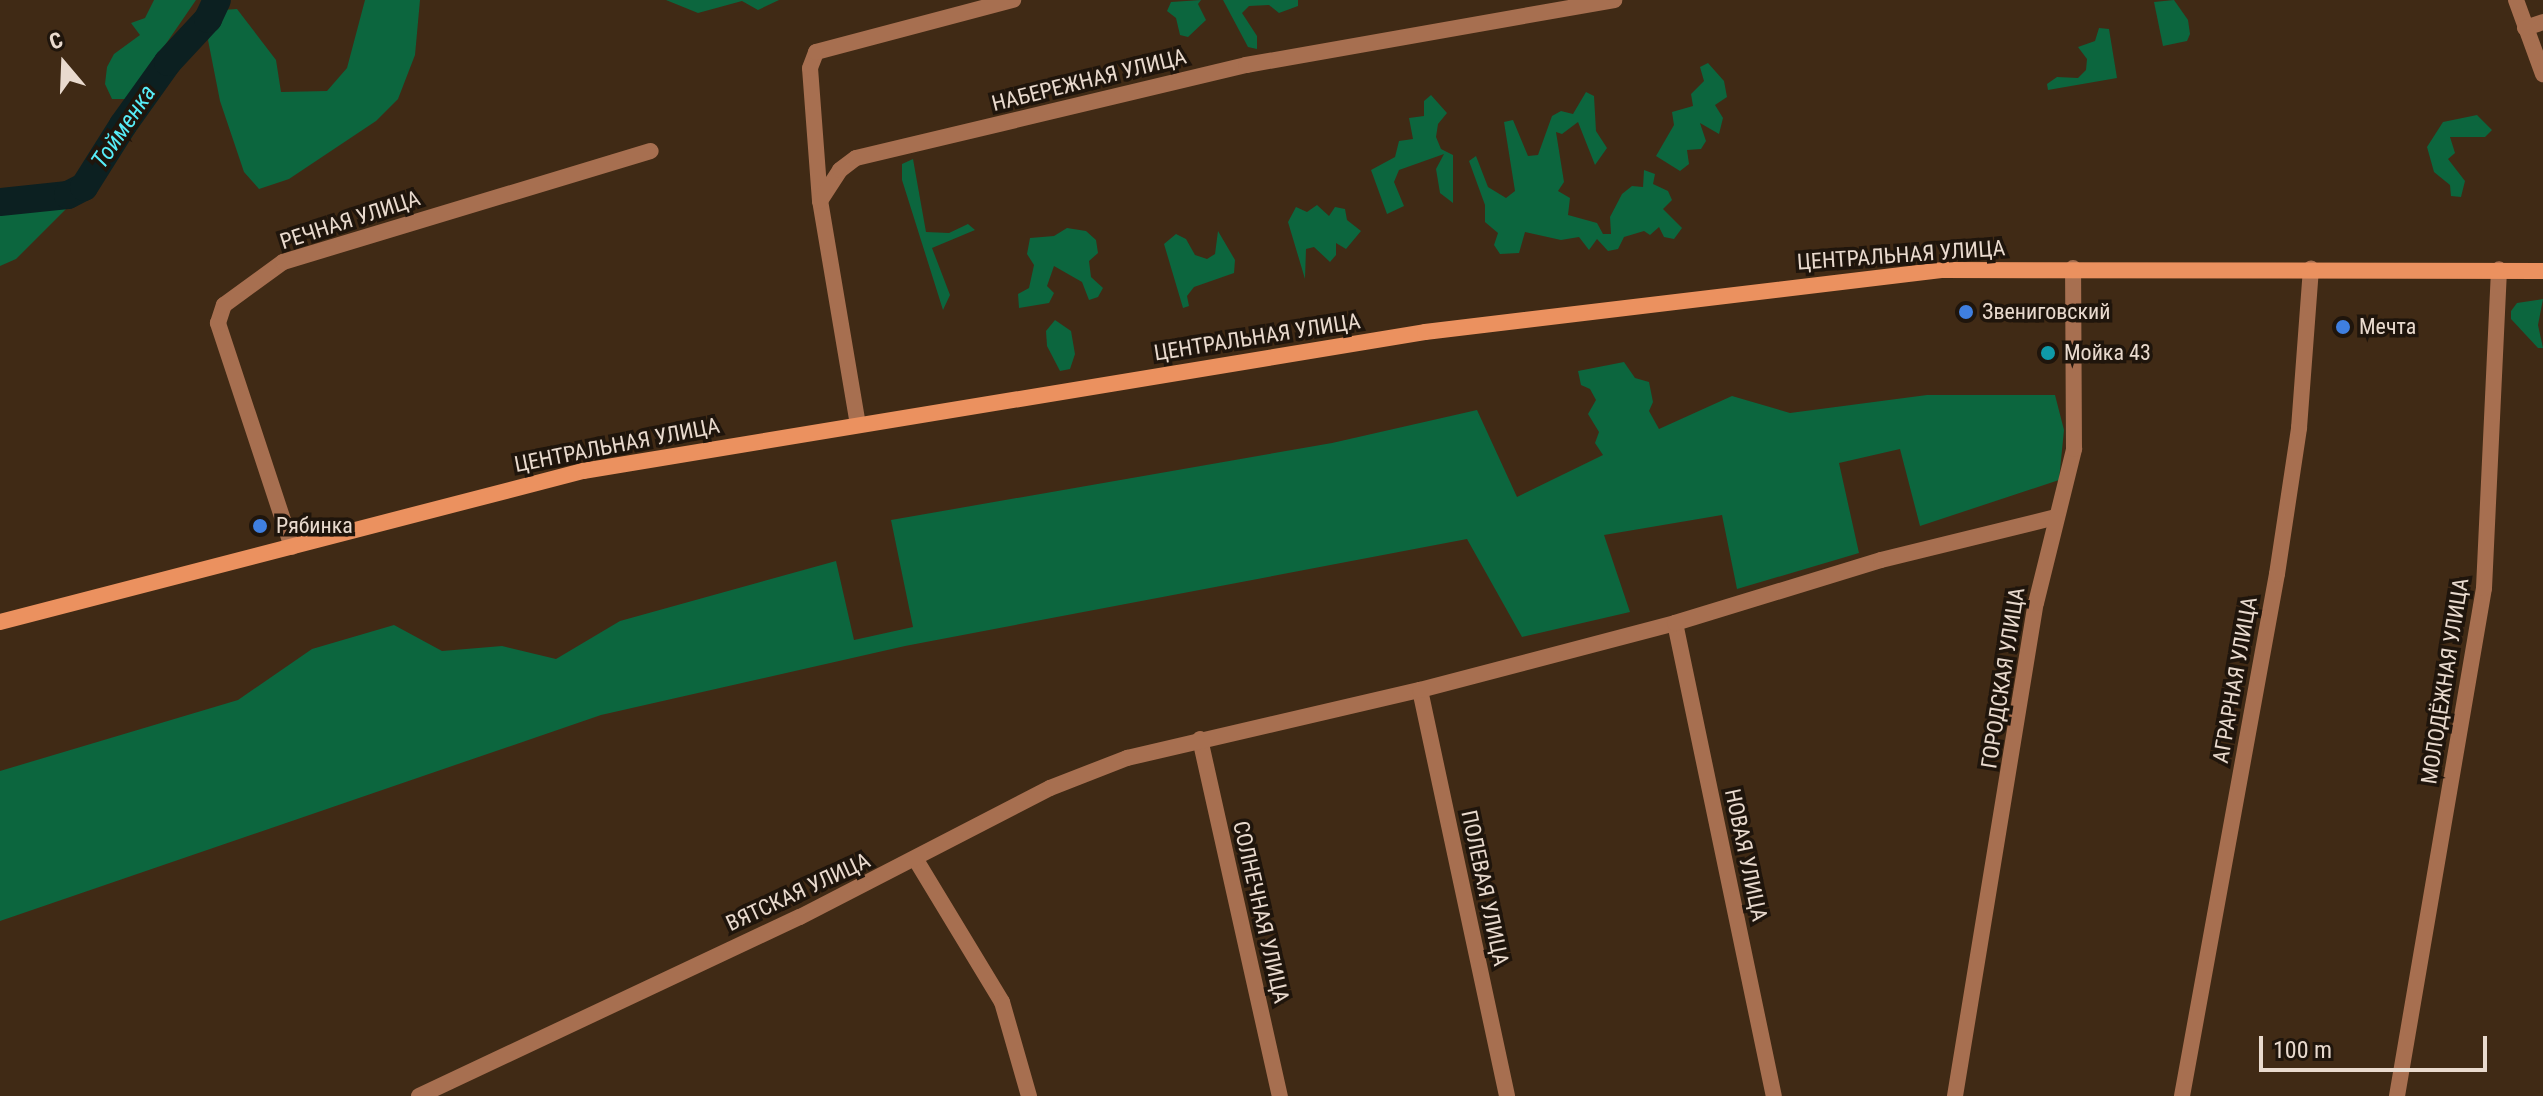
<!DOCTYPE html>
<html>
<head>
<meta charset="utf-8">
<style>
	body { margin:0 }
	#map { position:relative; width:2543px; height:1096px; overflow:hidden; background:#402a15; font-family:"Roboto Condensed",sans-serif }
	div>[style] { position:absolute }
	.green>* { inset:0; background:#0c663e }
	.river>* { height:28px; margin:-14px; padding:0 14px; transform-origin:14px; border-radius:14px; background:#0c2021 }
	.street>* { height:16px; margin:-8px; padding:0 8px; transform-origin:8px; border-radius:8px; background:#a76f50 }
	.secondary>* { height:16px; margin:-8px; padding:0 8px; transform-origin:8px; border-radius:8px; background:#eb915f }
	.dots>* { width:22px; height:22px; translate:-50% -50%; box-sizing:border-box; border:4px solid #1f150c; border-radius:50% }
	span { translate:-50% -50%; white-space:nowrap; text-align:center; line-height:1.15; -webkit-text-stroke:7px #1f150c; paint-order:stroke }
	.street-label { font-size:22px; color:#e9dace }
	.poi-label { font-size:22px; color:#e9dace }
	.left { translate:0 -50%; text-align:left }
	.water-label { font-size:24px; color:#57edf8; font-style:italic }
	.north { position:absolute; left:24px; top:24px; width:80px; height:80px; -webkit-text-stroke:6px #1f150c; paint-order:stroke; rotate:341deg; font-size:22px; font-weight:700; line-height:32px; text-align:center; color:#e9dace }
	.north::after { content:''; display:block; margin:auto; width:28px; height:36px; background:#e9dace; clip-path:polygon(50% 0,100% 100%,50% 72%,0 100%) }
	.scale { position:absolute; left:2259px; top:1036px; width:228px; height:36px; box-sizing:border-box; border:4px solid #e9dace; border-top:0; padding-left:10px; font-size:24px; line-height:28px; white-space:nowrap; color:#e9dace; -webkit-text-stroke:6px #1f150c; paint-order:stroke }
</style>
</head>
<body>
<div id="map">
	<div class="green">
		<i style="clip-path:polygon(154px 0,196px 0,128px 99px,112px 99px,105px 84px,107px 67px,114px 54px,140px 35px,131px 23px,145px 18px)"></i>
		<i style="clip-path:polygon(365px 0,420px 0,415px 55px,398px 99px,376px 121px,289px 179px,259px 189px,244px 172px,220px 101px,208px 40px,222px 10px,237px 9px,276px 60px,281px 92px,327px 91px,347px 68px)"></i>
		<i style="clip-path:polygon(666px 0,779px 0,758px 10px,742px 1px,698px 13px)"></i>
		<i style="clip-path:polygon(1201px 0,1198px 4px,1206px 20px,1188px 37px,1180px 35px,1176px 18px,1167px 11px,1171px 2px)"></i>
		<i style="clip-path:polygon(1223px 0,1298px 0,1298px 6px,1279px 13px,1269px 5px,1249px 6px,1242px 13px,1257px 36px,1257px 49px,1248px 47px)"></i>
		<i style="clip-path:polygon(2174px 0,2188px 20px,2190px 34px,2187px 41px,2163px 46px,2154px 2px)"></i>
		<i style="clip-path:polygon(2099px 28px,2109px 29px,2117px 78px,2048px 90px,2047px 84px,2057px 77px,2078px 78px,2086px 70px,2087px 59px,2078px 47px,2095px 41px)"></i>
		<i style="clip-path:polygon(1708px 63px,1724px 81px,1727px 97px,1715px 105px,1723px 118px,1719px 134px,1700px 123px,1706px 141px,1701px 149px,1687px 150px,1689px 164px,1680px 171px,1656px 156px,1674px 125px,1672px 112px,1693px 106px,1691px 94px,1704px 81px,1700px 67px)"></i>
		<i style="clip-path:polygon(1586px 92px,1594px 96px,1596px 131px,1607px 148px,1595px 165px,1578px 122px,1562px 134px,1556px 132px,1564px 182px,1558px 191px,1570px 198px,1568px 215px,1597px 223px,1603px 234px,1611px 234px,1610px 217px,1622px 194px,1632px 186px,1643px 187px,1644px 170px,1655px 174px,1653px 184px,1668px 191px,1672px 200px,1663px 209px,1682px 228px,1674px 239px,1664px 237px,1659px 227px,1650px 235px,1644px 231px,1624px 237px,1618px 249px,1608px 251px,1597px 239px,1589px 250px,1579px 237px,1561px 240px,1525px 232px,1519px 253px,1500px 254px,1494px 245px,1498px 233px,1485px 222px,1485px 205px,1469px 161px,1476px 156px,1488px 187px,1506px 198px,1515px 191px,1504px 122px,1513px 120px,1528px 156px,1538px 155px,1552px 116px,1561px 111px,1573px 114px)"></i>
		<i style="clip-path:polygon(1431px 95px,1447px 113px,1438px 124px,1436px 137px,1441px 149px,1453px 155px,1453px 203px,1440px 193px,1436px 169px,1444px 154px,1399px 170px,1394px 182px,1404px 206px,1387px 214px,1371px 170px,1395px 157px,1399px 141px,1413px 139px,1409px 118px,1424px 116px,1424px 101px)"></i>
		<i style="clip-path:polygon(2477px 115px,2492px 130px,2485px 137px,2450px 137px,2455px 153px,2448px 159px,2465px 181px,2461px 197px,2451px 196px,2450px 185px,2434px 172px,2427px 147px,2443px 122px)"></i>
		<i style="clip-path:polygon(913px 159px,926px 232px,949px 233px,968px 224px,975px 230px,932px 248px,950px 295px,943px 310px,902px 180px,902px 164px)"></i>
		<i style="clip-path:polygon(75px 200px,16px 259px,0 266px,0 214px)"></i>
		<i style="clip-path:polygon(1317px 205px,1329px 216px,1335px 207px,1345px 209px,1347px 220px,1361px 231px,1346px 249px,1336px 243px,1336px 255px,1330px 262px,1314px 247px,1306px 249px,1305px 279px,1288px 222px,1296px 207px,1307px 212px)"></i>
		<i style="clip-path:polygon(1067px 228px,1086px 231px,1096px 240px,1098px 253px,1089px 261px,1091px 277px,1103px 288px,1098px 297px,1089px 300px,1082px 282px,1054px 266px,1047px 286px,1054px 293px,1049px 303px,1019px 308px,1018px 294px,1029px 288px,1034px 265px,1027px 254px,1030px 238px,1054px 236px)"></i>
		<i style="clip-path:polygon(1218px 231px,1235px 260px,1234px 273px,1194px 287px,1187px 296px,1189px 306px,1183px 308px,1164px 244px,1176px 234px,1186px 239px,1195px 255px,1207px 259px,1215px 254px)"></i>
		<i style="clip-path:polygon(2543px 299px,2538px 325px,2543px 348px,2538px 348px,2511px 319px,2511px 311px,2517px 303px)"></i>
		<i style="clip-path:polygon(1055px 320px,1071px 331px,1075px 354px,1070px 369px,1060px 371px,1047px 346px,1046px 331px)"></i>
		<i style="clip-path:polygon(1624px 362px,1635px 378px,1649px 382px,1653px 402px,1649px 411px,1659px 429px,1732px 396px,1790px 413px,1927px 395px,2055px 395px,2064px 430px,2059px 480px,1920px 526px,1900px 449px,1839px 463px,1859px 553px,1737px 589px,1722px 515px,1604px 535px,1630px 612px,1522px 637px,1467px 539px,905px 646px,601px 715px,0 921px,0 771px,238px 700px,312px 649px,394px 625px,442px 651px,502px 646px,556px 659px,620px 621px,836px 561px,854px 640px,913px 627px,891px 520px,1332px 443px,1477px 410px,1517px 497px,1603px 455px,1595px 443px,1599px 432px,1588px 414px,1596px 400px,1590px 389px,1581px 385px,1578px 371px)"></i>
	</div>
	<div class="river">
		<i style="left:0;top:202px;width:68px;rotate:-5.9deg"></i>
		<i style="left:68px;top:195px;width:18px;rotate:-27deg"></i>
		<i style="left:84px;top:187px;width:73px;rotate:-57.8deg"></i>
		<i style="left:123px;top:125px;width:77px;rotate:-54.5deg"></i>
		<i style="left:168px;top:62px;width:59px;rotate:-47.1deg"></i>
		<i style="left:208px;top:19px;width:21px;rotate:-65deg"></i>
	</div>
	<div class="street">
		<i style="left:2516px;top:0;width:79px;rotate:70deg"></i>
		<i style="left:2525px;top:28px;width:19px;rotate:-18deg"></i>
		<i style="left:820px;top:201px;width:133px;rotate:-94.3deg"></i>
		<i style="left:810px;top:68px;width:17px;rotate:-69deg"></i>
		<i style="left:816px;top:52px;width:204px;rotate:-14.8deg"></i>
		<i style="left:858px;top:425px;width:227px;rotate:-99.6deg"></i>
		<i style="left:820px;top:201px;width:37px;rotate:-57deg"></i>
		<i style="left:840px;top:170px;width:20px;rotate:-37deg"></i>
		<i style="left:856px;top:158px;width:401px;rotate:-13.4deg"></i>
		<i style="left:1246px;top:65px;width:374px;rotate:-10deg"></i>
		<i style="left:292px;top:547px;width:236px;rotate:-108.3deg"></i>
		<i style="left:218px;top:323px;width:19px;rotate:-72deg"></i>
		<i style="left:224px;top:305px;width:73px;rotate:-36.1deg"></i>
		<i style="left:283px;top:262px;width:384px;rotate:-16.8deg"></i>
		<i style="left:1675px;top:623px;width:483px;rotate:78.2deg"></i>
		<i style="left:1420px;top:690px;width:415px;rotate:77.9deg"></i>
		<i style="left:1200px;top:739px;width:366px;rotate:77.4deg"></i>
		<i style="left:916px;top:860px;width:166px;rotate:58.8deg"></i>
		<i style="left:1002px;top:1002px;width:98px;rotate:74deg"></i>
		<i style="left:419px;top:1096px;width:421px;rotate:-25.2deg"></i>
		<i style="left:800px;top:917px;width:281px;rotate:-27.3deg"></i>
		<i style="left:1050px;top:788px;width:83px;rotate:-21.3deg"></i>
		<i style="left:1127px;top:758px;width:301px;rotate:-13.1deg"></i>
		<i style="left:1420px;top:690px;width:264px;rotate:-14.7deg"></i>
		<i style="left:1675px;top:623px;width:215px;rotate:-17deg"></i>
		<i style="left:1881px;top:560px;width:180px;rotate:-13.8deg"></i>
		<i style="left:1955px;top:1096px;width:500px;rotate:-80.7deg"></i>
		<i style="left:2036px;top:603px;width:159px;rotate:-76.1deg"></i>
		<i style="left:2074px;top:449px;width:181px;rotate:-90.3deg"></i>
		<i style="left:2182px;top:1096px;width:531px;rotate:-79.69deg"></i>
		<i style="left:2277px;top:574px;width:148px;rotate:-81.4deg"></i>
		<i style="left:2299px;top:428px;width:160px;rotate:-85.7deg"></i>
		<i style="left:2397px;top:1096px;width:515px;rotate:-80.28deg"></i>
		<i style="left:2484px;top:588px;width:319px;rotate:-87.3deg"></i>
	</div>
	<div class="secondary">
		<i style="left:0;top:622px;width:602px;rotate:-14.52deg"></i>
		<i style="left:583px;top:471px;width:853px;rotate:-9.37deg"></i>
		<i style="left:1425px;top:332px;width:522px;rotate:-6.83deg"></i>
		<i style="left:1943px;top:270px;width:600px;rotate:0.1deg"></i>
	</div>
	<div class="dots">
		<i style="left:1966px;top:312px;background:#3f7fe0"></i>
		<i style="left:2343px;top:327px;background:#3f7fe0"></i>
		<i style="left:2048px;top:353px;background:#0f9aa8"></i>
		<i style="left:260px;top:526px;background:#3f7fe0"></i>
	</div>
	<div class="street-label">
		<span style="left:1089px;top:80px;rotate:-14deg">НАБЕРЕЖНАЯ УЛИЦА</span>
		<span style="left:350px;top:220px;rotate:-18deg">РЕЧНАЯ УЛИЦА</span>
		<span style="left:1901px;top:255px;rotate:-4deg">ЦЕНТРАЛЬНАЯ УЛИЦА</span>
		<span style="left:1257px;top:337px;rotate:-9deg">ЦЕНТРАЛЬНАЯ УЛИЦА</span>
		<span style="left:617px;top:445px;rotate:-11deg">ЦЕНТРАЛЬНАЯ УЛИЦА</span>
		<span style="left:2003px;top:678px;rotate:-81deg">ГОРОДСКАЯ УЛИЦА</span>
		<span style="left:2235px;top:680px;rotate:-80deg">АГРАРНАЯ УЛИЦА</span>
		<span style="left:2445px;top:681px;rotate:-81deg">МОЛОДЁЖНАЯ УЛИЦА</span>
		<span style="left:1746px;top:855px;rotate:78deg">НОВАЯ УЛИЦА</span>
		<span style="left:1485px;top:888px;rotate:78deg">ПОЛЕВАЯ УЛИЦА</span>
		<span style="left:798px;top:892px;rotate:-25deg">ВЯТСКАЯ УЛИЦА</span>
		<span style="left:1261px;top:912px;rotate:77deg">СОЛНЕЧНАЯ УЛИЦА</span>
	</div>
	<div class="poi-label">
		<span class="left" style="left:1982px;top:312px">Звениговский</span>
		<span class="left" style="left:2359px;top:327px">Мечта</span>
		<span class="left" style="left:2064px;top:353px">Мойка 43</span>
		<span class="left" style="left:276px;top:526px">Рябинка</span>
	</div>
	<div class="water-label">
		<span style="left:124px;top:127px;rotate:-56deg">Тойменка</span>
	</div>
	<div class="north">С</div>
	<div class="scale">100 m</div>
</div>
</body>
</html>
